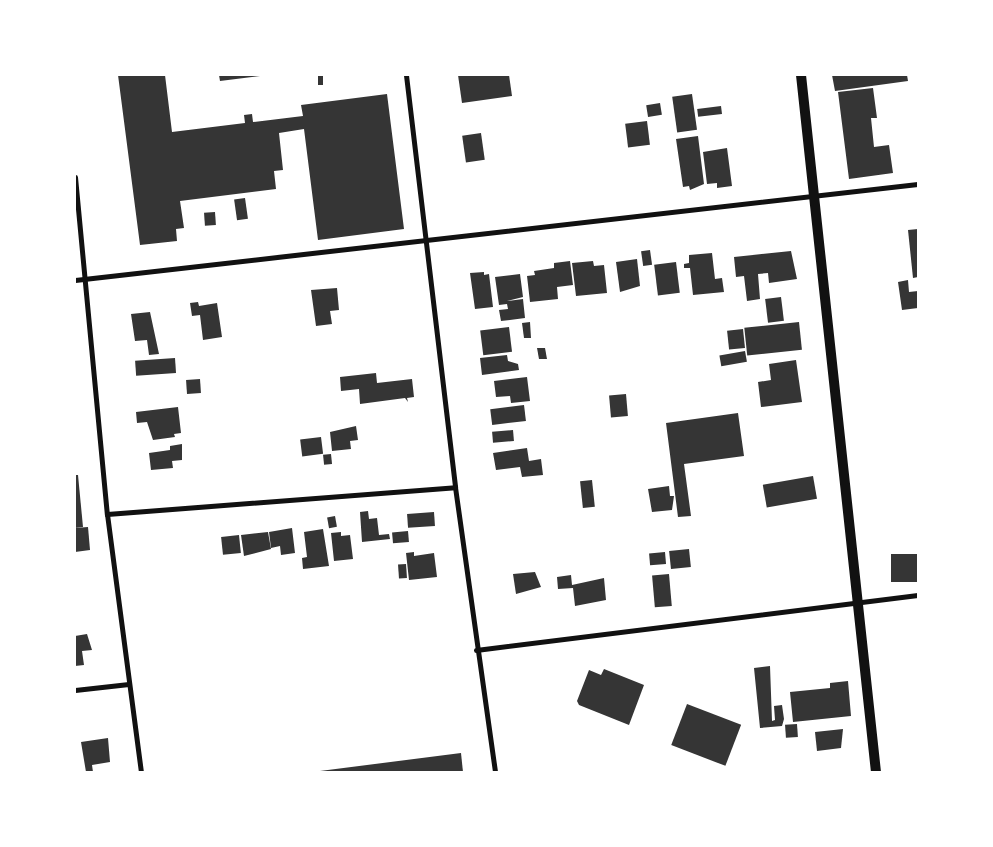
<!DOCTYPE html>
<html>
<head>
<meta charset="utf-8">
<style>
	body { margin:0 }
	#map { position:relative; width:993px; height:847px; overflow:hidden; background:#fff; font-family:Helvetica,sans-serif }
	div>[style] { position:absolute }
	.building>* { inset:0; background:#353535; transform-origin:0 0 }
	.minor>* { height:5px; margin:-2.5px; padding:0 2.5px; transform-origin:2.5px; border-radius:2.5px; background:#111 }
	.secondary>* { height:10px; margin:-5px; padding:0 5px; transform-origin:5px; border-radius:5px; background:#111 }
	span { translate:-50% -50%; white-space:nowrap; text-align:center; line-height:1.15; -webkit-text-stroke:5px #fff; paint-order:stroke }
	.frame { position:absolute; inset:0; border:76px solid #fff; pointer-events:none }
</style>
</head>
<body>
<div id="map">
	<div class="building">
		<i style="clip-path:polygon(118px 75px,165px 75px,172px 132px,245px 123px,244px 115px,252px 114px,253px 122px,303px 116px,301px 105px,387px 94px,404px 229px,318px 240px,304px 129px,279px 133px,283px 170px,274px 171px,276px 189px,180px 201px,184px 228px,176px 229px,177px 241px,140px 245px)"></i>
		<i style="clip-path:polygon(219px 75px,260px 75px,260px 76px,220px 81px)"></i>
		<i style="left:318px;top:75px;width:5px;height:10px"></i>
		<i style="clip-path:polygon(458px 75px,509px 75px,512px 96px,462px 103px)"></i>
		<i style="clip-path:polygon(832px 75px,907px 75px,908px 81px,835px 91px)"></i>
		<i style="clip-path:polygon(873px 88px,877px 118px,871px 118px,874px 147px,889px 145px,893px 173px,849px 179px,838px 92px)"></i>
		<i style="left:692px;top:94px;width:36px;height:20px;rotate:82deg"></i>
		<i style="left:660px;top:103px;width:12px;height:14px;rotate:81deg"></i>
		<i style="left:721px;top:106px;width:8px;height:24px;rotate:83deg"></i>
		<i style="left:647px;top:121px;width:24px;height:22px;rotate:83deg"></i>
		<i style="left:481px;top:133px;width:27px;height:19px;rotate:82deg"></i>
		<i style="clip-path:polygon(698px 136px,704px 184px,690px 190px,689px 186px,683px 187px,676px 139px)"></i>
		<i style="clip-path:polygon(727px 148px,732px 186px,717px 188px,717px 183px,707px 184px,703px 152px)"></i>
		<i style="left:245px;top:198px;width:21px;height:11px;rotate:82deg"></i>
		<i style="left:215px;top:212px;width:13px;height:11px;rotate:86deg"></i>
		<i style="clip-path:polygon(918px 229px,918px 277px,913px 278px,908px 230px)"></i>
		<i style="left:650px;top:250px;width:15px;height:9px;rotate:82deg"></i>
		<i style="clip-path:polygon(791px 251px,797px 279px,769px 283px,768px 273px,758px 274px,760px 299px,747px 301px,744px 276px,736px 277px,734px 257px)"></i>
		<i style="clip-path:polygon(712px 253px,715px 279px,722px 278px,724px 292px,693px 295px,690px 268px,684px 268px,684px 264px,689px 263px,689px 255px)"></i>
		<i style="clip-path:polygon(637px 259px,640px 286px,620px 292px,616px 262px)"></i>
		<i style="clip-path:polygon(570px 261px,573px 285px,557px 287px,558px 299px,530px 302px,527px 276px,535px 275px,534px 271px,554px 268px,554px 263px)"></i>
		<i style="clip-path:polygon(593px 261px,594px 266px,604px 265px,607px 293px,576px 296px,572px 263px)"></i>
		<i style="left:676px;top:262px;width:31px;height:22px;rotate:83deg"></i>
		<i style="clip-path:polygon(484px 272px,484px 275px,489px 274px,493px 307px,475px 309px,470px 273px)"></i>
		<i style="clip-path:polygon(520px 274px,523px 297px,507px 301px,523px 299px,525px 318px,501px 321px,499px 310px,508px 309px,507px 304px,499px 305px,495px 277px)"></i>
		<i style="clip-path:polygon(908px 280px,909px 292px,918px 291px,918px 308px,902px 310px,898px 282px)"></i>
		<i style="clip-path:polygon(337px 288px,339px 310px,330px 311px,332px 324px,316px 326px,311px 290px)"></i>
		<i style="left:781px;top:297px;width:24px;height:16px;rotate:83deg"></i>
		<i style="clip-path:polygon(198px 302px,199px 306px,217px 303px,222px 337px,203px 340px,200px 315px,192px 316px,190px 303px)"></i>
		<i style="clip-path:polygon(150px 312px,159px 354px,149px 355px,147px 340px,135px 341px,131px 314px)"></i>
		<i style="clip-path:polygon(530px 322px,531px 338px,524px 338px,522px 323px)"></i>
		<i style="left:799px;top:322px;width:28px;height:55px;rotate:84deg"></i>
		<i style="left:509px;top:327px;width:25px;height:29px;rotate:83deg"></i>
		<i style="left:743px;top:329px;width:19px;height:16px;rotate:84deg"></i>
		<i style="clip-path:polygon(537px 348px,545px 348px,547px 359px,539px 359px)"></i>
		<i style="left:745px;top:351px;width:11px;height:26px;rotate:80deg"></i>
		<i style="clip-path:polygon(507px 355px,508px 361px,518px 364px,519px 370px,482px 375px,480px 358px)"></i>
		<i style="left:175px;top:358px;width:15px;height:40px;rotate:86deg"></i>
		<i style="clip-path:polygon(796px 360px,802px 402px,761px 407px,758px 382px,771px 380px,769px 364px)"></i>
		<i style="clip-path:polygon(376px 373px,377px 383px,412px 379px,414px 397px,407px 398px,408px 402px,405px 398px,360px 404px,359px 389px,341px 391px,340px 377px)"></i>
		<i style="clip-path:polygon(527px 377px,530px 401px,511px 403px,510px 396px,496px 397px,494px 381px)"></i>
		<i style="left:200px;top:379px;width:14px;height:14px;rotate:86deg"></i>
		<i style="left:626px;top:394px;width:22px;height:17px;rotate:85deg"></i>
		<i style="left:524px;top:405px;width:16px;height:34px;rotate:83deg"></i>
		<i style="clip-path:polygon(178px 407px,181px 433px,174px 434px,175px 437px,153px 440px,147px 422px,137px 423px,136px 412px)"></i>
		<i style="clip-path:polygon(738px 413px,744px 456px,684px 464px,691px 516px,678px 517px,666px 423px)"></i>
		<i style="clip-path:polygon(356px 426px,358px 440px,350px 441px,351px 449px,332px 451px,330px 432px)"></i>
		<i style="left:513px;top:430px;width:11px;height:21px;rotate:85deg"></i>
		<i style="left:321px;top:437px;width:17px;height:21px;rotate:83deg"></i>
		<i style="clip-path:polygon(182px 444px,182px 460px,172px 461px,173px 468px,151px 470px,149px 453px,170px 450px,170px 446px)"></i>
		<i style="clip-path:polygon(527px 448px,529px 461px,541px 459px,543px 475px,522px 477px,520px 467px,496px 470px,493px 453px)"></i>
		<i style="left:331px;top:454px;width:10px;height:8px;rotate:84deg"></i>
		<i style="clip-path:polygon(75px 475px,78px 475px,83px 527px,75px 528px)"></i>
		<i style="left:813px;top:476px;width:23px;height:51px;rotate:80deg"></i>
		<i style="left:592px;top:480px;width:27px;height:12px;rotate:84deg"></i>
		<i style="clip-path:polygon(669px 486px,670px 496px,674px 496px,672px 510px,652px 512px,648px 489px)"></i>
		<i style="clip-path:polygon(368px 511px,369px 519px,377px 518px,379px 535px,389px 534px,390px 539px,362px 542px,360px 512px)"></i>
		<i style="left:434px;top:512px;width:14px;height:27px;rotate:86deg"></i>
		<i style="left:335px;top:516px;width:11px;height:8px;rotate:80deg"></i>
		<i style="clip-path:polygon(88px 527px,90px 550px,75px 552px,75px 528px)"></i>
		<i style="clip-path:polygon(292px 528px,295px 553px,281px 555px,280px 546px,271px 548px,269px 532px)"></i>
		<i style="clip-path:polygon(323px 529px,329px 566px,303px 569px,302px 558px,307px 557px,304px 532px)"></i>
		<i style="left:408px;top:531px;width:11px;height:16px;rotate:85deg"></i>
		<i style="clip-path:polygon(268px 532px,271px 549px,244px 556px,241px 535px)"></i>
		<i style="clip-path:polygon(341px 532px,341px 536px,350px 535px,353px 559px,334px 561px,331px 533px)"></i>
		<i style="left:239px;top:535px;width:18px;height:18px;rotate:84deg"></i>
		<i style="left:689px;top:549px;width:18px;height:20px;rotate:84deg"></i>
		<i style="clip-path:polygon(414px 552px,414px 556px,434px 553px,437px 577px,409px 580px,406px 553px)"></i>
		<i style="left:665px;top:552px;width:12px;height:16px;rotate:85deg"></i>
		<i style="left:918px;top:554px;width:28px;height:27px;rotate:90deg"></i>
		<i style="left:406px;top:564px;width:14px;height:8px;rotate:86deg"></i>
		<i style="clip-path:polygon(535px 572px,541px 587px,516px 594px,513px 574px)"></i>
		<i style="left:669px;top:574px;width:32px;height:17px;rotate:85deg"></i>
		<i style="clip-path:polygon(571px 575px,572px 585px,604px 578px,606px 600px,575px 606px,573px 588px,558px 589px,557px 577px)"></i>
		<i style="clip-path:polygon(87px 634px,92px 650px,82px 651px,84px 665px,75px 666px,75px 636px)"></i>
		<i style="clip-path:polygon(770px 666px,772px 721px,775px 720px,774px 706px,782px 705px,784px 719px,782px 726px,760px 728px,754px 668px)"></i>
		<i style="clip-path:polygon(604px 669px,644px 685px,629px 725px,579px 705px,577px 701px,589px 670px,601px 675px)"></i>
		<i style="clip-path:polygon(848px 681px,851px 716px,793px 722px,790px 692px,830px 688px,830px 683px)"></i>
		<i style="left:687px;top:704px;width:58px;height:44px;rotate:21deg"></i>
		<i style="left:797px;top:724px;width:13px;height:12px;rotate:86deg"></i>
		<i style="clip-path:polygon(843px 729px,841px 748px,817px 751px,815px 732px)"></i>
		<i style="clip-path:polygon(108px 738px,110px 762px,92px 765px,93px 772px,86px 772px,81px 742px)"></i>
		<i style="clip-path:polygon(461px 753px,463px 772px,321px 772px,320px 771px)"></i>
	</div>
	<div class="minor">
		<i style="left:406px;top:75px;width:415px;rotate:83.2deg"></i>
		<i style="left:455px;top:487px;width:288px;rotate:82deg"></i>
		<i style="left:75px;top:177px;width:339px;rotate:84.6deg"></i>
		<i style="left:107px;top:514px;width:260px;rotate:82.5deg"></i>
		<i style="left:75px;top:280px;width:848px;rotate:-6.5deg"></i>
		<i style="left:107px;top:514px;width:349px;rotate:-4.4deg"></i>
		<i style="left:476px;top:650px;width:445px;rotate:-7.1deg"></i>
		<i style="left:75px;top:690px;width:54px;rotate:-6.3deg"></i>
	</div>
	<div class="secondary">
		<i style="left:801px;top:75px;width:701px;rotate:83.86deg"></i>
	</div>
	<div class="frame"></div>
</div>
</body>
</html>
